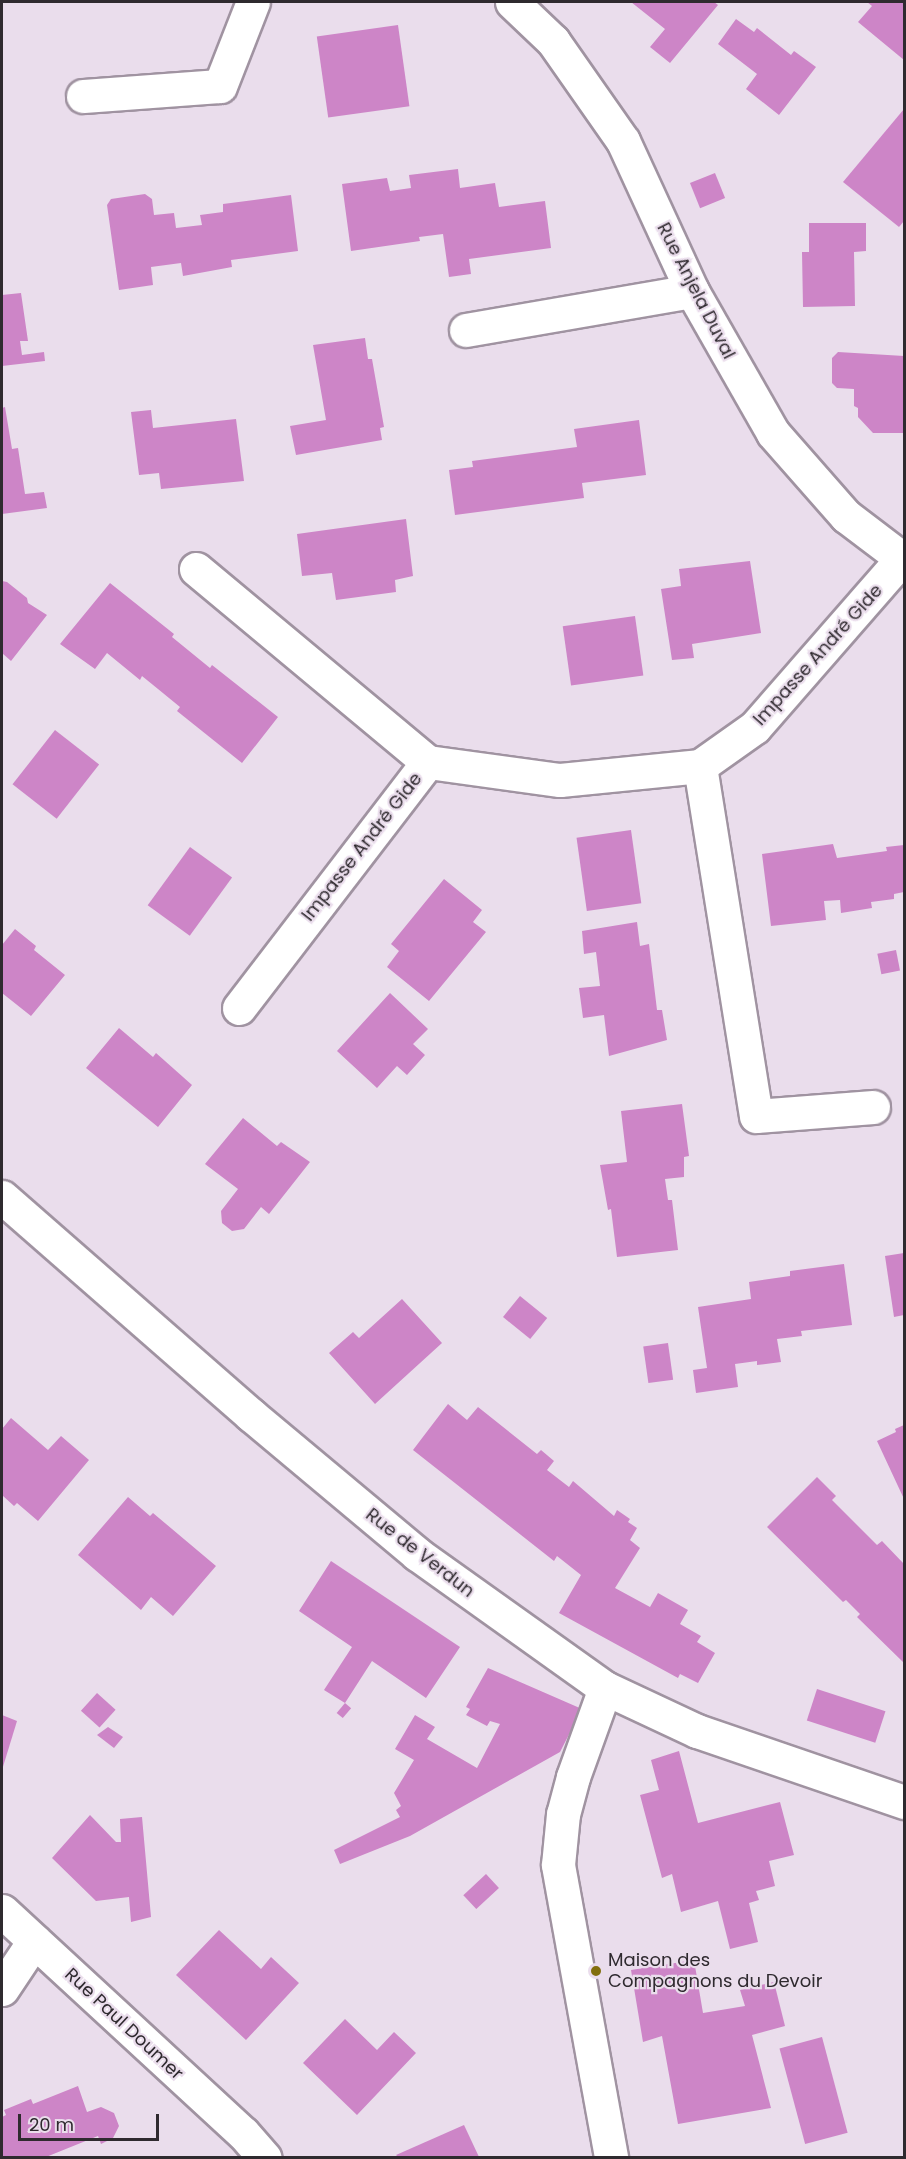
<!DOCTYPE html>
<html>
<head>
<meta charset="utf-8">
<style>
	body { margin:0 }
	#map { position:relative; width:906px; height:2159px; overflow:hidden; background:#eaddec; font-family:Poppins,sans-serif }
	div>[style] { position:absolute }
	.building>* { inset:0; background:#cd85c7; transform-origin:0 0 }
	.roads { filter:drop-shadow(2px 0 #a093a1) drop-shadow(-2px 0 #a093a1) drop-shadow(0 2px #a093a1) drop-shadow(0 -2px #a093a1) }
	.minor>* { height:33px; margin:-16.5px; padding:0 16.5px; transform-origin:16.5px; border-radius:16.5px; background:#fff }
	.dots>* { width:16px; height:16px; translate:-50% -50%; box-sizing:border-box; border:3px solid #eaddec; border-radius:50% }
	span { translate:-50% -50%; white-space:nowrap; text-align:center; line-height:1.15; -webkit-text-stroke:4.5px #eaddec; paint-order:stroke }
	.street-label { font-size:18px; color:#2f2a2f }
	.poi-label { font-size:18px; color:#2f2a2f }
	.left { translate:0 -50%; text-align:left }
	.frame { position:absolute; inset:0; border:3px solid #2f2a2f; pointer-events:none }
	.scale { position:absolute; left:18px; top:2114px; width:141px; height:27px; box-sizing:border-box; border:3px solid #2f2a2f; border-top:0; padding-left:8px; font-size:18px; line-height:21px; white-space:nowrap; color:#2f2a2f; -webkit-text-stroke:4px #eaddec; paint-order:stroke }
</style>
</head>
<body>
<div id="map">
	<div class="building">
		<i style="clip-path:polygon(631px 2px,714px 2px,718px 5px,670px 63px,650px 47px,665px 29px)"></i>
		<i style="clip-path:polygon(867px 2px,904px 2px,904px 60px,858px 22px,872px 6px)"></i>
		<i style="clip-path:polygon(736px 19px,754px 32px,757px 28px,791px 55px,794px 51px,816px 67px,779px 115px,746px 89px,757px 74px,718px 44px)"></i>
		<i style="left:398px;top:25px;width:82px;height:82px;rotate:82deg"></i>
		<i style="clip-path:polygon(904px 109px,904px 221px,899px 227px,843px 182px)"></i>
		<i style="clip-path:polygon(458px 169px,460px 188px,495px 183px,499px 207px,545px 201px,551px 248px,469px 259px,471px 274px,449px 277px,443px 234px,419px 237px,420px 241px,351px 251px,342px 184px,387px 178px,390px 191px,411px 188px,409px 175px)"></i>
		<i style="left:715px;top:173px;width:27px;height:27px;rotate:68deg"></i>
		<i style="clip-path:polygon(145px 194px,152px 199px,154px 215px,174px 213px,176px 228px,202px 225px,200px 215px,223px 212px,223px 204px,291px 195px,298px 251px,231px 260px,232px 267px,183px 276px,181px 263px,151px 267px,153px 285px,119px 290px,107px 205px,111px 199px)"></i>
		<i style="clip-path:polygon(809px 223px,866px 223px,866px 251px,854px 252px,855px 306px,803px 307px,802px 252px,809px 252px)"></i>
		<i style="clip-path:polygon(21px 293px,28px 341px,20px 341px,22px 355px,44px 352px,45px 361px,2px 366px,2px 295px)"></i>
		<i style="clip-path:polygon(365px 338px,368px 359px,372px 359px,384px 427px,380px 428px,382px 440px,296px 455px,290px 426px,326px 420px,313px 345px)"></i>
		<i style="clip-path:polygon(838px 352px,904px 356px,904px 433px,873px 433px,858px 417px,858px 408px,854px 406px,854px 389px,837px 388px,832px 383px,832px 358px)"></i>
		<i style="clip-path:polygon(5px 407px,12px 449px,18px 448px,25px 494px,44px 492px,47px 508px,2px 514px,2px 408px)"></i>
		<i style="clip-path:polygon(151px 410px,153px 428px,236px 419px,244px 481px,161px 489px,159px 473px,139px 475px,131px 412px)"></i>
		<i style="clip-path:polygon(639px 420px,646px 475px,582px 483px,584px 498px,455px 515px,449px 470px,473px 467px,472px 461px,577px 447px,574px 429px)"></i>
		<i style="clip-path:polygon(406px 519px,413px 576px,395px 580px,396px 592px,336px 600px,332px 573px,302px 576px,297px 534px)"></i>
		<i style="clip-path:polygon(750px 561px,761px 633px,692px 644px,694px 658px,672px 660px,661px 589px,681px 586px,679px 569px)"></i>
		<i style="clip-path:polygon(2px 581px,7px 582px,27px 598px,28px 603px,47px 615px,11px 661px,2px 653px)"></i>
		<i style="clip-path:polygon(110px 583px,174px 634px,172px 637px,210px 668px,212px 665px,278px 717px,242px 763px,177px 711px,180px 707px,158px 689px,142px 676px,140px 680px,107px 653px,95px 669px,60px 644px)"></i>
		<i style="left:635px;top:616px;width:60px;height:73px;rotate:82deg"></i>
		<i style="left:55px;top:730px;width:56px;height:69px;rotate:38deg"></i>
		<i style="left:631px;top:830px;width:74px;height:55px;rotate:82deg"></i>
		<i style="clip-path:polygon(833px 844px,837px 858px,887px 851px,886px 847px,904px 845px,904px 892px,894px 894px,894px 899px,871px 902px,872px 908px,841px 913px,840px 900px,824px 901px,826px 920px,771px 926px,762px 854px)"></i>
		<i style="left:190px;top:847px;width:52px;height:72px;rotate:36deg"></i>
		<i style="clip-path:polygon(444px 879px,482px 910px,473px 922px,486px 932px,429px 1001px,387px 967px,399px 951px,391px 944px)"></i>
		<i style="clip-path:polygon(637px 922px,640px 946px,649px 944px,657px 1010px,662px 1010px,667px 1040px,609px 1056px,604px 1015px,583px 1018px,579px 988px,600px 986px,596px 952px,584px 954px,582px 931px)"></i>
		<i style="clip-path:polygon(15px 929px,36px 946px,34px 950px,65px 975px,31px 1016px,2px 993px,2px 945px)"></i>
		<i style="left:896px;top:950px;width:21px;height:19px;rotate:79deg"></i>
		<i style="clip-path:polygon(390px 993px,428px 1029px,413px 1044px,425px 1055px,407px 1075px,397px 1066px,377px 1088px,337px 1051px)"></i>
		<i style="clip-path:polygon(119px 1028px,153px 1057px,156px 1053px,192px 1085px,158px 1127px,86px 1068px)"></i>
		<i style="clip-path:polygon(682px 1104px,689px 1156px,684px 1157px,684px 1177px,665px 1179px,668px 1200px,672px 1200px,678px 1250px,617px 1257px,611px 1209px,608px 1210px,600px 1165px,627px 1162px,621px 1111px)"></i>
		<i style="clip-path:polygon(243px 1118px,277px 1146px,281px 1142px,310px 1162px,269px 1214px,261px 1207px,244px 1229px,232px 1231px,222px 1223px,221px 1211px,238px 1189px,205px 1164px)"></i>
		<i style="clip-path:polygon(904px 1253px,904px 1315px,894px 1317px,885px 1256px)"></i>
		<i style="clip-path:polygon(844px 1264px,852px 1325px,801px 1331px,802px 1336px,777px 1339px,781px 1362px,757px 1365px,757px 1361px,735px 1364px,738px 1387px,696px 1393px,693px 1370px,707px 1368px,698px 1307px,751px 1299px,749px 1282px,790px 1276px,790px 1271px)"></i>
		<i style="left:520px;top:1296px;width:35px;height:27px;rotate:39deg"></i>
		<i style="clip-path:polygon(402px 1299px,442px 1343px,375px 1404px,329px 1353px,353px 1332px,359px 1338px)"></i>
		<i style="left:668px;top:1343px;width:37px;height:25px;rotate:82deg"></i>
		<i style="clip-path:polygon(448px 1404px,467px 1420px,478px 1407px,537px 1454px,541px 1450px,554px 1461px,547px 1470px,569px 1487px,573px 1481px,614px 1516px,617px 1510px,630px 1519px,628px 1522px,637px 1528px,630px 1540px,640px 1548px,615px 1588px,650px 1607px,658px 1593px,688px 1610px,680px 1624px,701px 1636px,697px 1642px,715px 1653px,698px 1683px,680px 1674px,678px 1678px,559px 1613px,581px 1575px,557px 1556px,554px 1561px,413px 1450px)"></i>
		<i style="clip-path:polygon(11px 1418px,48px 1450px,61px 1436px,89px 1460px,38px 1521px,17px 1503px,14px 1506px,2px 1495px,2px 1429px)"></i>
		<i style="clip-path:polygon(904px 1425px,904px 1499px,877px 1441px,896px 1432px,895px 1429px)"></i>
		<i style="clip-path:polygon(817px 1477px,836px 1496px,832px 1500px,877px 1545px,882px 1541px,904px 1564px,904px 1663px,857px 1617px,860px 1614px,846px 1600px,843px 1602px,767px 1527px)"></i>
		<i style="clip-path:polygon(128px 1497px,150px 1516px,153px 1513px,216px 1566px,173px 1616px,151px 1597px,141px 1610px,78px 1555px)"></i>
		<i style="clip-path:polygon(331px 1561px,460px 1647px,426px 1698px,372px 1661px,345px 1703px,324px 1690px,352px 1647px,299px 1611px)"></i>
		<i style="clip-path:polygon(488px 1668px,582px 1709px,560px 1752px,410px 1836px,340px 1864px,334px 1850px,400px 1817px,396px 1810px,401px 1806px,394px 1793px,414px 1760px,395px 1749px,415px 1715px,435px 1727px,427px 1739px,477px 1768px,500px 1724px,490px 1721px,487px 1726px,466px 1715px,470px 1709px,466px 1707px)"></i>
		<i style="left:817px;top:1689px;width:72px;height:33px;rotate:18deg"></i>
		<i style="left:97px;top:1693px;width:25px;height:24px;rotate:42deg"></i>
		<i style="left:345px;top:1703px;width:8px;height:13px;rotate:40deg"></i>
		<i style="clip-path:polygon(2px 1715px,17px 1721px,2px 1770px)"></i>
		<i style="clip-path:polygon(108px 1727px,123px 1737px,114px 1748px,97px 1735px)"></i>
		<i style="clip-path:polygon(679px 1751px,698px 1823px,780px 1802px,794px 1855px,769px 1861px,775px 1886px,756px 1891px,759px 1900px,749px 1903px,758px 1942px,730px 1949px,718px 1901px,681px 1912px,672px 1874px,662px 1878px,640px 1795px,659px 1790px,651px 1760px)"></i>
		<i style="clip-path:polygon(90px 1815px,116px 1842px,121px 1842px,120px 1819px,142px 1817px,151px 1917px,131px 1922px,129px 1897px,96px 1901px,52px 1858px)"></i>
		<i style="left:486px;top:1874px;width:19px;height:31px;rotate:47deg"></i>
		<i style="clip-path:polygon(219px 1930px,261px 1969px,271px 1957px,299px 1983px,246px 2040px,176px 1975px)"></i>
		<i style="clip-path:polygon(694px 1960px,703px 2013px,745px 2006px,740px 1990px,774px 1982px,785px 2026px,752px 2035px,771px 2108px,678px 2124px,662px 2036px,643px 2042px,631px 1970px)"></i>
		<i style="clip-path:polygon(345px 2019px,377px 2050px,394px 2032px,416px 2053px,357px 2115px,303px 2063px)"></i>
		<i style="left:822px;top:2037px;width:99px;height:44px;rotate:75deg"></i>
		<i style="clip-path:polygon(78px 2086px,87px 2112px,101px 2107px,114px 2113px,119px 2126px,113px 2138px,101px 2144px,98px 2136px,46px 2157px,3px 2157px,2px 2117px,6px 2115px,4px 2110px,31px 2099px,33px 2104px)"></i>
		<i style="clip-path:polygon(464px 2125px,479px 2157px,398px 2157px,396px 2155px)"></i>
	</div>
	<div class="roads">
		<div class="minor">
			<i style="left:512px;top:2px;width:57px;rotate:43.6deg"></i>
			<i style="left:553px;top:41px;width:122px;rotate:55deg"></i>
			<i style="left:623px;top:141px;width:165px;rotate:65.3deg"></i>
			<i style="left:692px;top:291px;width:163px;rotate:60.3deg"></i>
			<i style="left:773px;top:433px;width:111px;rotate:48.7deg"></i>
			<i style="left:846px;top:516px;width:73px;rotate:37.2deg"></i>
			<i style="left:83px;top:96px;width:137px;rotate:-4.2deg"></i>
			<i style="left:220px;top:86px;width:90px;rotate:-68.6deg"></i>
			<i style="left:466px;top:330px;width:229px;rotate:-9.8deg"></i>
			<i style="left:196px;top:569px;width:302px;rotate:39.8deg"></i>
			<i style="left:239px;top:1008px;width:310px;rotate:-52.5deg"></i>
			<i style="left:428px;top:762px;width:133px;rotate:7.8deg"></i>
			<i style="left:560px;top:780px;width:141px;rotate:-5.7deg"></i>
			<i style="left:873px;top:1107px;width:117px;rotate:175.6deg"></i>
			<i style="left:756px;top:1116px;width:354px;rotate:-99.1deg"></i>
			<i style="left:700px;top:766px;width:67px;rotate:-35.3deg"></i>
			<i style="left:755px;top:727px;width:227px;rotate:-48.9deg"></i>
			<i style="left:2px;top:1197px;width:331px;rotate:41.2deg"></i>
			<i style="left:251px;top:1415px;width:217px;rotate:39.9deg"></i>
			<i style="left:417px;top:1554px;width:231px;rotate:35.5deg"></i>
			<i style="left:605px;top:1688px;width:102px;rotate:25.1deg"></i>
			<i style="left:697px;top:1731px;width:219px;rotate:18.9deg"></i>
			<i style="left:605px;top:1688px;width:95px;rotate:109.8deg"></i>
			<i style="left:573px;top:1777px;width:38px;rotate:105deg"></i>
			<i style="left:563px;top:1814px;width:51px;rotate:95.6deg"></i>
			<i style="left:558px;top:1865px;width:298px;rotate:79.7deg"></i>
			<i style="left:2px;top:1911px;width:328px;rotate:42.7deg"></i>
			<i style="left:243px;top:2133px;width:33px;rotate:49deg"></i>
			<i style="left:2px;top:1989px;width:58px;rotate:-56.3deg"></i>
		</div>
	</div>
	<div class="dots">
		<i style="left:596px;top:1971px;background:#826f0d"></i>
	</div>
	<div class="street-label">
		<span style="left:696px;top:291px;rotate:63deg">Rue Anjela Duval</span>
		<span style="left:818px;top:655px;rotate:-48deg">Impasse André Gide</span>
		<span style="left:362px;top:847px;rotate:-52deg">Impasse André Gide</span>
		<span style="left:420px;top:1553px;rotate:38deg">Rue de Verdun</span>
		<span style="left:124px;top:2024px;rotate:43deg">Rue Paul Doumer</span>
	</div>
	<div class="poi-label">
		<span class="left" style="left:608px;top:1971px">Maison des<br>Compagnons du Devoir</span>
	</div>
	<div class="frame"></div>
	<div class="scale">20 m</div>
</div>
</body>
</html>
